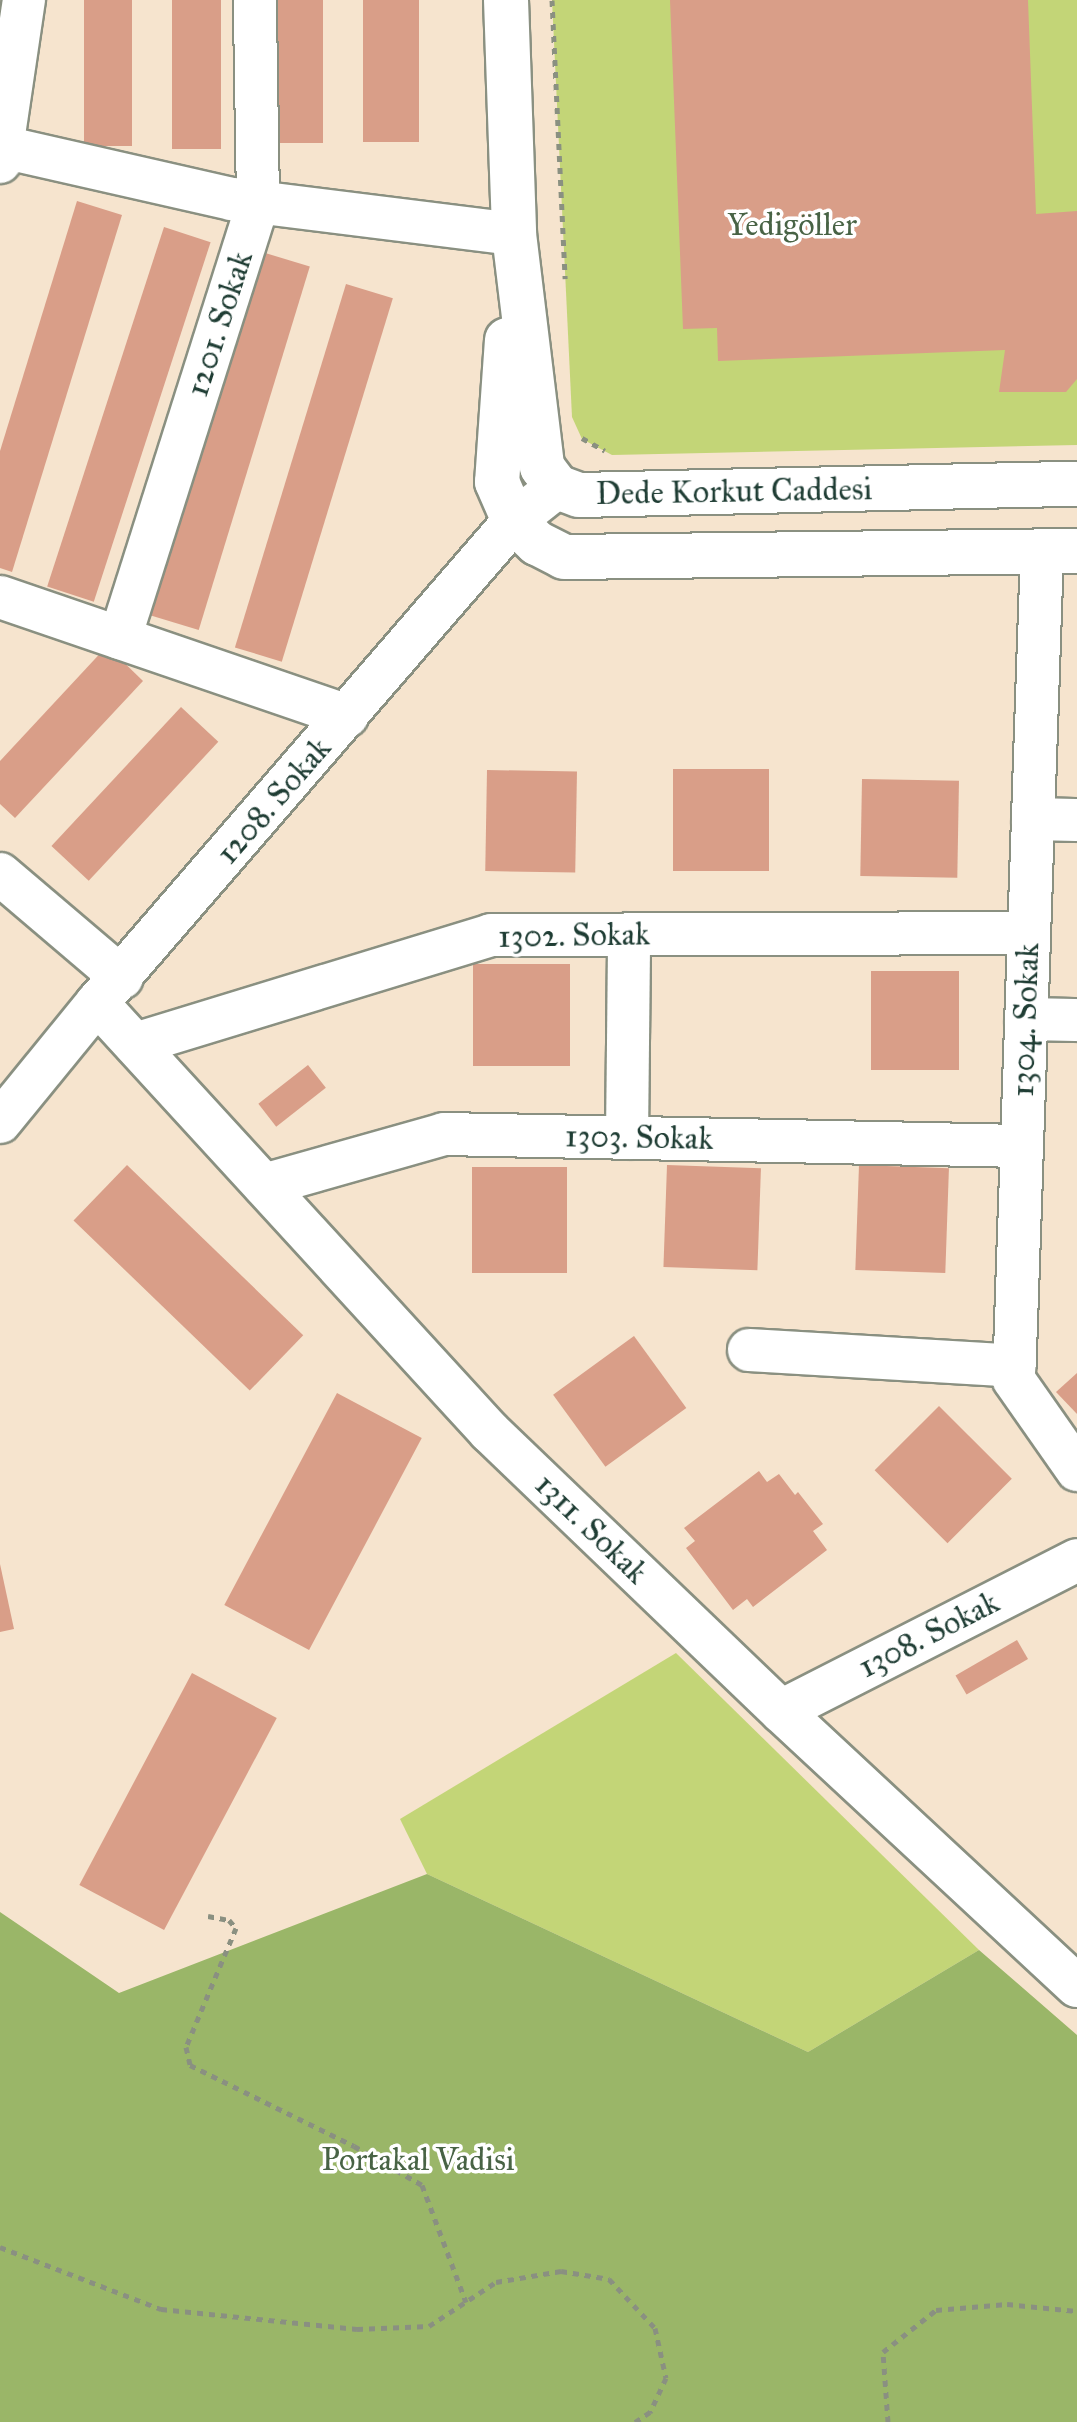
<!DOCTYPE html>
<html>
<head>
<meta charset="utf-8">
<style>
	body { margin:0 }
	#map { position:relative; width:1077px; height:2422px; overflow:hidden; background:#f6e4ce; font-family:"IM FELL Great Primer",serif }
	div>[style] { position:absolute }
	.green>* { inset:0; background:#c3d577 }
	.forest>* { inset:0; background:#9ab668 }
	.building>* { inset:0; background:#d99e88; transform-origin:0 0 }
	.path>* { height:5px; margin-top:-2.5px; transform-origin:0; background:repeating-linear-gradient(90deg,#8a9081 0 6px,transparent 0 12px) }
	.roads { filter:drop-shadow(2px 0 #8a9081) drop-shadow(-2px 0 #8a9081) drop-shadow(0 2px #8a9081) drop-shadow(0 -2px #8a9081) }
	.street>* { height:42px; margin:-21px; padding:0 21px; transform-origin:21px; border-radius:21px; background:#fff }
	.secondary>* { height:44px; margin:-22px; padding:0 22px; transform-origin:22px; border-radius:22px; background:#fff }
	span { translate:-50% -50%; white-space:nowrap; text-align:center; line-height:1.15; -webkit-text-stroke:7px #fff; paint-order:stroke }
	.park-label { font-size:32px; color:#486345 }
	.street-label { font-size:32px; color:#1f3d34 }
</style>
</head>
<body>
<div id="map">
	<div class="green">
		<i style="clip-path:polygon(552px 0,1077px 0,1077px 445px,612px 455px,582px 439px,572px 417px)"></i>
		<i style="clip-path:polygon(676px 1653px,979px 1950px,808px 2052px,427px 1874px,400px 1819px)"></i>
	</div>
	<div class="forest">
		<i style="clip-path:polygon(427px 1874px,808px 2052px,979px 1950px,1077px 2035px,1077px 2422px,0 2422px,0 1912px,119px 1993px)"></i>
	</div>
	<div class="building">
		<i style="left:84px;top:0;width:48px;height:146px"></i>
		<i style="left:172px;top:0;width:49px;height:149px"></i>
		<i style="left:273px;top:0;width:50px;height:143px"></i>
		<i style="left:363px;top:0;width:56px;height:142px"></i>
		<i style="clip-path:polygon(670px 0,1028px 0,1036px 214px,1077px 211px,1077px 379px,1066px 392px,999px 392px,1005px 350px,718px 361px,717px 328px,683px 329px)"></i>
		<i style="clip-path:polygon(77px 201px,122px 215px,12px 572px,0 568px,0 451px)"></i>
		<i style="left:164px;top:227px;width:49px;height:378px;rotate:18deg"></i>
		<i style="left:262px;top:252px;width:50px;height:380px;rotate:17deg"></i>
		<i style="left:346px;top:284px;width:49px;height:380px;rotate:17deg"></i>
		<i style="clip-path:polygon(107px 646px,143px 681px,15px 818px,0 804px,0 761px)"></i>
		<i style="left:181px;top:707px;width:51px;height:190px;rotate:43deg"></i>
		<i style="left:673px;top:769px;width:96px;height:102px"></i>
		<i style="left:487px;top:770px;width:90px;height:101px;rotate:1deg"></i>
		<i style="left:862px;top:779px;width:97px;height:97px;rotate:1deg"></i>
		<i style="left:473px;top:964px;width:97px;height:102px"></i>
		<i style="left:871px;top:971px;width:88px;height:99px"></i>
		<i style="left:308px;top:1065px;width:29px;height:63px;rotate:52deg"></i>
		<i style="left:127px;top:1165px;width:245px;height:77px;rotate:44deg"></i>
		<i style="left:667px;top:1165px;width:94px;height:102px;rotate:2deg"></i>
		<i style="left:859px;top:1165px;width:90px;height:105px;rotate:2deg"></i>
		<i style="left:472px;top:1167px;width:95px;height:106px"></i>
		<i style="left:634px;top:1336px;width:89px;height:100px;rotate:54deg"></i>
		<i style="clip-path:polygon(1077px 1373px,1077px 1414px,1056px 1392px)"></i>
		<i style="left:337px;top:1393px;width:96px;height:240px;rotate:28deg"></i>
		<i style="left:939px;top:1406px;width:103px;height:91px;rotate:45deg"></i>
		<i style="clip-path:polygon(759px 1471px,767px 1482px,779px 1474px,795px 1495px,798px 1492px,823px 1524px,813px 1531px,827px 1550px,753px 1607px,747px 1599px,733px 1610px,686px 1548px,695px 1541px,684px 1528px)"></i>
		<i style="clip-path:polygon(0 1564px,14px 1629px,0 1632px)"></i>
		<i style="left:1017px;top:1640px;width:22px;height:71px;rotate:60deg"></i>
		<i style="left:192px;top:1673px;width:96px;height:240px;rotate:28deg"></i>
	</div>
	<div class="path">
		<i style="left:552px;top:0;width:279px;rotate:87.3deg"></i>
		<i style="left:582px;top:438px;width:26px;rotate:29deg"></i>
		<i style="left:208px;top:1916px;width:21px;rotate:11deg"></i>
		<i style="left:229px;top:1920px;width:11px;rotate:49deg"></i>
		<i style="left:236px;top:1928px;width:129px;rotate:112.8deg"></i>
		<i style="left:186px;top:2047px;width:18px;rotate:77deg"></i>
		<i style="left:190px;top:2065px;width:183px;rotate:26.3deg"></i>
		<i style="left:354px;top:2146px;width:78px;rotate:29.8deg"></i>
		<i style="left:422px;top:2185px;width:125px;rotate:69.4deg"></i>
		<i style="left:0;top:2247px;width:173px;rotate:21.1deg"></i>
		<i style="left:161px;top:2309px;width:197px;rotate:5.8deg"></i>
		<i style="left:357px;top:2329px;width:72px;rotate:-2.4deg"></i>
		<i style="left:429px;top:2326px;width:80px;rotate:-33.3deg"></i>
		<i style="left:496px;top:2282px;width:66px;rotate:-9.6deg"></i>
		<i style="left:561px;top:2271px;width:49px;rotate:9.5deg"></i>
		<i style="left:609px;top:2279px;width:67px;rotate:46.8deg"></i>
		<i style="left:655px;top:2328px;width:51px;rotate:77.6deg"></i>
		<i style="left:666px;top:2378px;width:38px;rotate:115deg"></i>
		<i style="left:650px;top:2412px;width:18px;rotate:146deg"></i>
		<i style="left:888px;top:2422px;width:70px;rotate:-94.1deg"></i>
		<i style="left:883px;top:2352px;width:68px;rotate:-38.4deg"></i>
		<i style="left:936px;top:2310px;width:71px;rotate:-4.8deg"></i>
		<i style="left:1007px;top:2304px;width:70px;rotate:5.7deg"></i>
	</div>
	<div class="roads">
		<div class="street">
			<i style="left:3px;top:147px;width:235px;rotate:12.8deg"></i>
			<i style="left:232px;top:199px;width:284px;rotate:7.1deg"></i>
			<i style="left:0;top:162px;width:164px;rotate:-81.6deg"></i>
			<i style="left:1042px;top:551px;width:829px;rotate:91.93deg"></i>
			<i style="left:1014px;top:1380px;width:110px;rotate:55deg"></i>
			<i style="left:0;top:597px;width:367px;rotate:18.9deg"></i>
			<i style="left:120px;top:638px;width:457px;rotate:-72.4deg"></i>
			<i style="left:258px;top:202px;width:202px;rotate:-90.9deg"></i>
			<i style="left:1033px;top:819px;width:44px;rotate:1.3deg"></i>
			<i style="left:0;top:874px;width:160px;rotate:40.4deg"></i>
			<i style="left:97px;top:1003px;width:582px;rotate:47.51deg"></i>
			<i style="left:490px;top:1432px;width:403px;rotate:43.8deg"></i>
			<i style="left:781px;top:1711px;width:404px;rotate:42.9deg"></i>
			<i style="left:1026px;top:1019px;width:51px;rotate:1.1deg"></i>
			<i style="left:135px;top:1044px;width:372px;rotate:-17deg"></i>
			<i style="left:491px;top:935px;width:538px;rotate:-0.21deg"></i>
			<i style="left:0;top:1122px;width:154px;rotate:-50.8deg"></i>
			<i style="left:97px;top:1003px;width:637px;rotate:-49.14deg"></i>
			<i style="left:514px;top:521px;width:55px;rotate:-38.3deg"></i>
			<i style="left:627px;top:1138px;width:204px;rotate:-89.4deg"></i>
			<i style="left:264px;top:1185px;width:187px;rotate:-15.8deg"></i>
			<i style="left:444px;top:1134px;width:578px;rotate:1.19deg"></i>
			<i style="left:749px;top:1350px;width:266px;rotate:3.4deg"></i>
			<i style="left:781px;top:1711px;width:332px;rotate:-27deg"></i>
		</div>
		<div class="secondary">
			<i style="left:506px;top:0;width:234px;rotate:88deg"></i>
			<i style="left:514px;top:234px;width:235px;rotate:83.1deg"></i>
			<i style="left:542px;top:467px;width:25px;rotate:53deg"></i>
			<i style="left:557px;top:487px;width:23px;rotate:20deg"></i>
			<i style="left:579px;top:495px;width:498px;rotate:-1.3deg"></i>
			<i style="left:507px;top:340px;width:142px;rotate:94deg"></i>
			<i style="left:497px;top:482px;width:43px;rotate:66.4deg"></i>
			<i style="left:514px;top:521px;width:32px;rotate:44deg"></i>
			<i style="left:537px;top:543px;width:30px;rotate:27deg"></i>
			<i style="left:564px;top:557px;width:513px;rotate:-0.67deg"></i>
		</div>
	</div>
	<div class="park-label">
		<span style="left:792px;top:225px">Yedigöller</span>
		<span style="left:418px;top:2160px">Portakal Vadisi</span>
	</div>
	<div class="street-label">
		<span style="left:220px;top:324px;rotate:-72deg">1201. Sokak</span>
		<span style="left:734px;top:492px;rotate:-1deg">Dede Korkut Caddesi</span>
		<span style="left:274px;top:801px;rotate:-49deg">1208. Sokak</span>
		<span style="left:574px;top:936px;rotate:-1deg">1302. Sokak</span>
		<span style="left:1026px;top:1020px;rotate:-88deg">1304. Sokak</span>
		<span style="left:639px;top:1138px;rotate:1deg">1303. Sokak</span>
		<span style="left:591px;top:1529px;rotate:44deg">1311. Sokak</span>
		<span style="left:929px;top:1635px;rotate:-27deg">1308. Sokak</span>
	</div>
</div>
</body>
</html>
